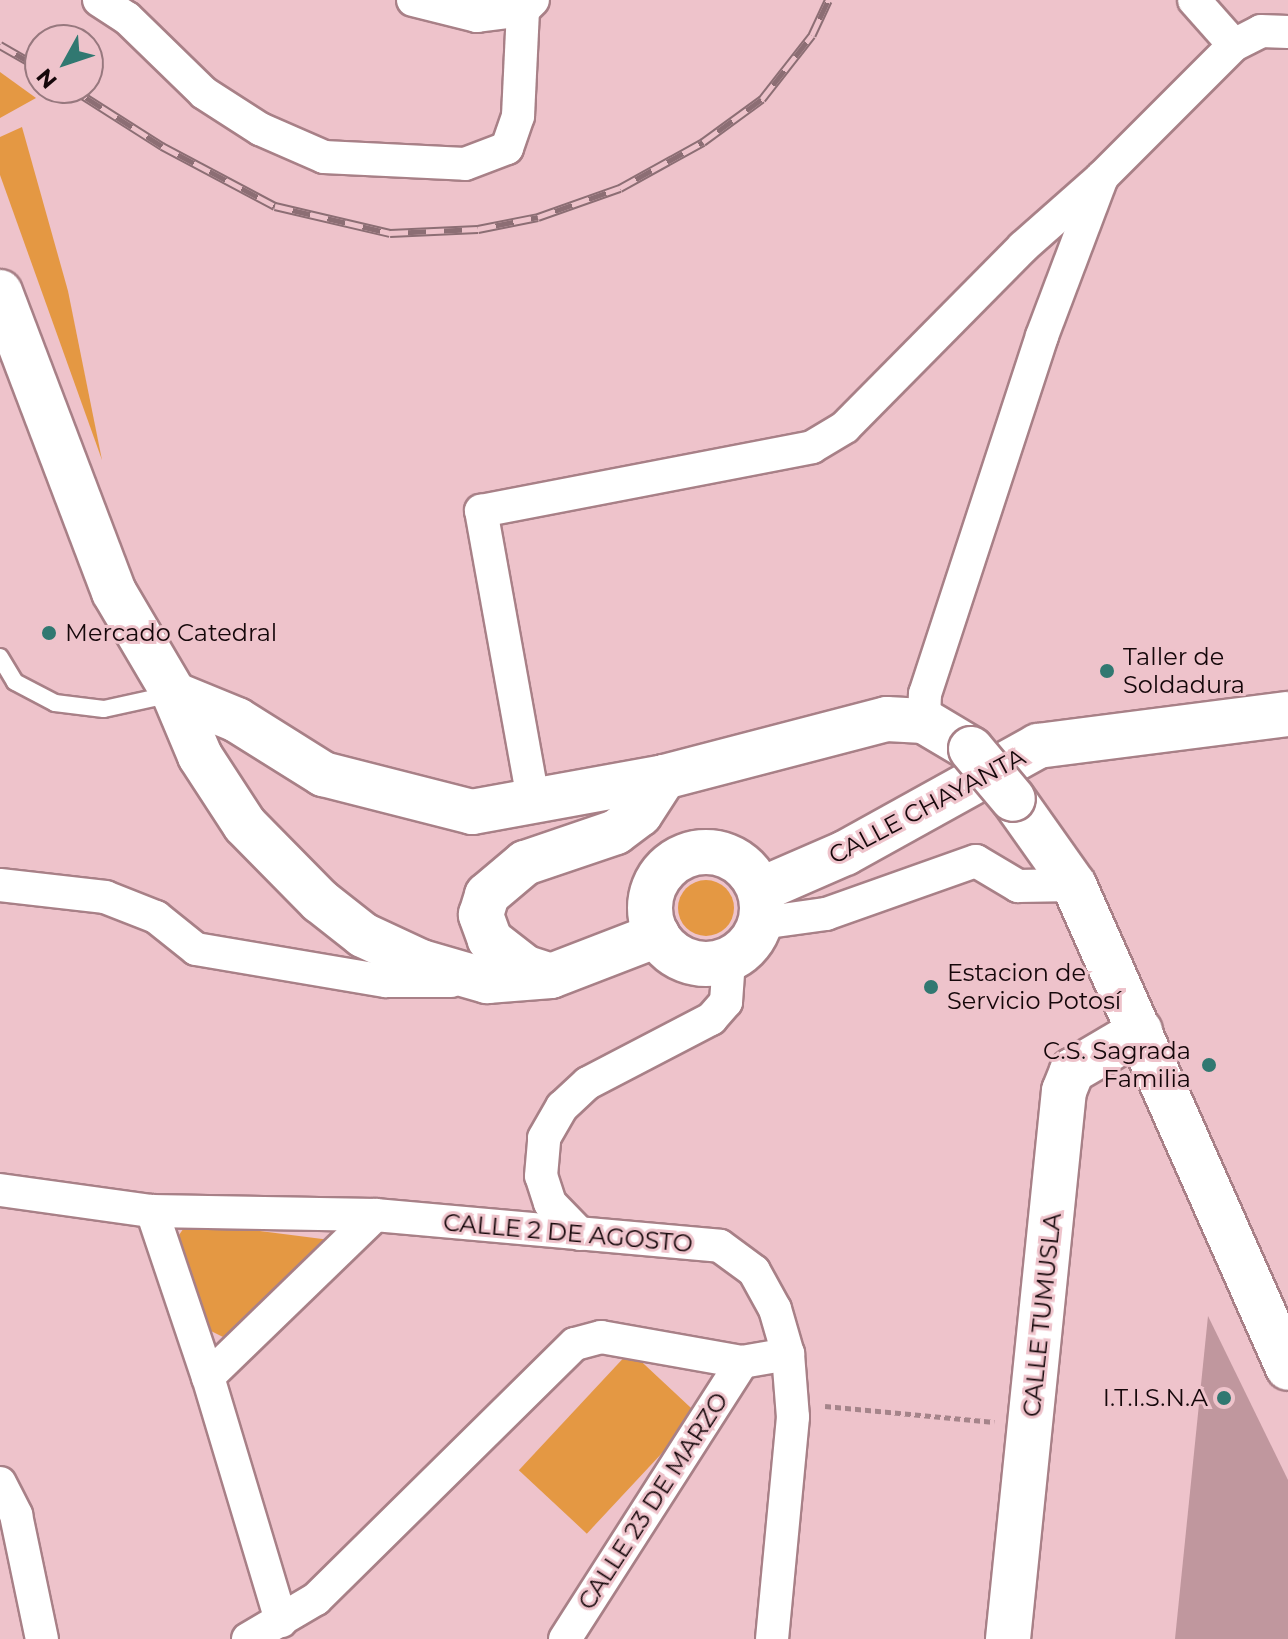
<!DOCTYPE html>
<html>
<head>
<meta charset="utf-8">
<style>
	body { margin:0 }
	#map { position:relative; width:1288px; height:1639px; overflow:hidden; background:#eec3cb; font-family:Montserrat,sans-serif }
	div>[style] { position:absolute }
	.green>* { inset:0; background:#e49843; transform-origin:0 0 }
	.round { border-radius:50% }
	.building>* { inset:0; background:#c0979e }
	.path>* { height:5px; margin-top:-2.5px; transform-origin:0; background:repeating-linear-gradient(90deg,#a5848a 0 6px,transparent 0 10px) }
	.roads { filter:drop-shadow(2px 0 #a88087) drop-shadow(-2px 0 #a88087) drop-shadow(0 2px #a88087) drop-shadow(0 -2px #a88087) }
	.lane>* { height:16px; margin:-8px; padding:0 8px; transform-origin:8px; border-radius:8px; background:#fff }
	.street>* { height:32px; margin:-16px; padding:0 16px; transform-origin:16px; border-radius:16px; background:#fff }
	.secondary>* { height:44px; margin:-22px; padding:0 22px; transform-origin:22px; border-radius:22px; background:#fff }
	.primary>* { height:44px; margin:-22px; padding:0 22px; transform-origin:22px; border-radius:22px; background:#fff }
	.primary>.ring { margin:-22px; padding:0; box-sizing:content-box; background:none; border:44px solid #fff; border-radius:50% }
	.rail>* { height:9px; margin-top:-4.5px; transform-origin:0; background:repeating-linear-gradient(90deg,#eec3cb 0 18px,#8c6e74 0 36px); box-sizing:border-box; border-block:2px solid #8c6e74 }
	.bridges { filter:drop-shadow(2px 0 #a88087) drop-shadow(-2px 0 #a88087) drop-shadow(0 2px #a88087) drop-shadow(0 -2px #a88087) }
	.primary-bridge>* { height:44px; margin:-22px; padding:0 22px; transform-origin:22px; border-radius:22px; background:#fff }
	.dots>* { width:22px; height:22px; translate:-50% -50%; box-sizing:border-box; border:4px solid #eec3cb; border-radius:50% }
	span { translate:-50% -50%; white-space:nowrap; text-align:center; line-height:1.15; -webkit-text-stroke:6px #eec3cb; paint-order:stroke }
	.poi-label { font-size:24px; color:#15070a }
	.left { translate:0 -50%; text-align:left }
	.right { translate:-100% -50%; text-align:right }
	.street-label { font-size:24px; color:#15070a }
	.north { position:absolute; left:24px; top:24px; width:80px; height:80px; box-sizing:border-box; background:#eec3cb; border:2px solid #97787e; border-radius:50%; rotate:230deg; font-size:22px; font-weight:700; line-height:32px; text-align:center; color:#15070a }
	.north::after { content:''; display:block; margin:auto; width:28px; height:36px; background:#317871; clip-path:polygon(50% 0,100% 100%,50% 72%,0 100%) }
</style>
</head>
<body>
<div id="map">
	<div class="green">
		<i style="clip-path:polygon(0 72px,36px 98px,0 118px)"></i>
		<i style="clip-path:polygon(22px 127px,68px 291px,102px 460px,0 175px,0 137px)"></i>
		<i class="round" style="left:678px;top:880px;width:56px;height:56px"></i>
		<i style="clip-path:polygon(188px 1222px,338px 1241px,225px 1338px,205px 1328px,179px 1235px)"></i>
		<i style="left:630px;top:1351px;width:93px;height:163px;rotate:43deg"></i>
	</div>
	<div class="building">
		<i style="clip-path:polygon(1208px 1316px,1288px 1480px,1288px 1639px,1175px 1639px)"></i>
	</div>
	<div class="path">
		<i style="left:825px;top:1406px;width:170px;rotate:5.4deg"></i>
	</div>
	<div class="roads">
		<div class="lane">
			<i style="left:0;top:657px;width:29px;rotate:59deg"></i>
			<i style="left:15px;top:682px;width:45px;rotate:27.7deg"></i>
			<i style="left:55px;top:703px;width:49px;rotate:7deg"></i>
			<i style="left:104px;top:709px;width:70px;rotate:-12.4deg"></i>
		</div>
		<div class="street">
			<i style="left:99px;top:0;width:33px;rotate:33deg"></i>
			<i style="left:127px;top:18px;width:107px;rotate:44.2deg"></i>
			<i style="left:204px;top:93px;width:67px;rotate:32.7deg"></i>
			<i style="left:260px;top:129px;width:70px;rotate:23.6deg"></i>
			<i style="left:324px;top:157px;width:141px;rotate:2.8deg"></i>
			<i style="left:465px;top:164px;width:45px;rotate:-20.9deg"></i>
			<i style="left:507px;top:148px;width:34px;rotate:-71deg"></i>
			<i style="left:518px;top:116px;width:106px;rotate:-87.3deg"></i>
			<i style="left:413px;top:0;width:66px;rotate:14deg"></i>
			<i style="left:477px;top:16px;width:46px;rotate:-7.4deg"></i>
			<i style="left:523px;top:10px;width:14px;rotate:-45deg"></i>
			<i style="left:1194px;top:0;width:60px;rotate:48.4deg"></i>
			<i style="left:924px;top:721px;width:27px;rotate:-88deg"></i>
			<i style="left:925px;top:694px;width:377px;rotate:-71.9deg"></i>
			<i style="left:1042px;top:336px;width:170px;rotate:-69.3deg"></i>
			<i style="left:1102px;top:177px;width:187px;rotate:-45deg"></i>
			<i style="left:1234px;top:45px;width:30px;rotate:-27deg"></i>
			<i style="left:1261px;top:31px;width:27px;rotate:2deg"></i>
			<i style="left:533px;top:799px;width:293px;rotate:-100.2deg"></i>
			<i style="left:481px;top:511px;width:337px;rotate:-10.9deg"></i>
			<i style="left:812px;top:447px;width:39px;rotate:-31deg"></i>
			<i style="left:845px;top:427px;width:253px;rotate:-45.3deg"></i>
			<i style="left:1023px;top:247px;width:106px;rotate:-41.5deg"></i>
			<i style="left:0;top:885px;width:106px;rotate:6.5deg"></i>
			<i style="left:105px;top:897px;width:55px;rotate:21.4deg"></i>
			<i style="left:156px;top:917px;width:51px;rotate:38.7deg"></i>
			<i style="left:196px;top:949px;width:193px;rotate:9.6deg"></i>
			<i style="left:386px;top:981px;width:65px"></i>
			<i style="left:761px;top:923px;width:66px;rotate:-7.9deg"></i>
			<i style="left:826px;top:914px;width:159px;rotate:-19.5deg"></i>
			<i style="left:976px;top:861px;width:49px;rotate:30.8deg"></i>
			<i style="left:1018px;top:886px;width:56px;rotate:-1deg"></i>
			<i style="left:0;top:1190px;width:153px;rotate:7.9deg"></i>
			<i style="left:152px;top:1211px;width:223px;rotate:1deg"></i>
			<i style="left:375px;top:1215px;width:346px;rotate:5.1deg"></i>
			<i style="left:720px;top:1246px;width:42px;rotate:36.3deg"></i>
			<i style="left:754px;top:1271px;width:43px;rotate:61.1deg"></i>
			<i style="left:775px;top:1309px;width:47px;rotate:73.9deg"></i>
			<i style="left:788px;top:1354px;width:63px;rotate:85.5deg"></i>
			<i style="left:793px;top:1417px;width:223px;rotate:95.4deg"></i>
			<i style="left:152px;top:1211px;width:175px;rotate:71.4deg"></i>
			<i style="left:208px;top:1377px;width:255px;rotate:73.3deg"></i>
			<i style="left:580px;top:1234px;width:43px;rotate:-134.1deg"></i>
			<i style="left:550px;top:1203px;width:28px;rotate:-108deg"></i>
			<i style="left:541px;top:1176px;width:38px;rotate:-85deg"></i>
			<i style="left:544px;top:1138px;width:36px;rotate:-60deg"></i>
			<i style="left:562px;top:1107px;width:35px;rotate:-43deg"></i>
			<i style="left:588px;top:1083px;width:139px;rotate:-27.5deg"></i>
			<i style="left:711px;top:1019px;width:23px;rotate:-49deg"></i>
			<i style="left:726px;top:1002px;width:42px;rotate:-85.9deg"></i>
			<i style="left:208px;top:1377px;width:233px;rotate:-44.1deg"></i>
			<i style="left:0;top:1483px;width:36px;rotate:63deg"></i>
			<i style="left:16px;top:1515px;width:127px;rotate:78.2deg"></i>
			<i style="left:248px;top:1639px;width:79px;rotate:-30.5deg"></i>
			<i style="left:316px;top:1599px;width:363px;rotate:-44.6deg"></i>
			<i style="left:575px;top:1344px;width:27px;rotate:-15deg"></i>
			<i style="left:601px;top:1337px;width:143px;rotate:10.1deg"></i>
			<i style="left:742px;top:1362px;width:47px;rotate:-9.9deg"></i>
			<i style="left:565px;top:1639px;width:329px;rotate:-57.4deg"></i>
		</div>
		<div class="secondary">
			<i style="left:1008px;top:1639px;width:551px;rotate:-84.17deg"></i>
			<i style="left:1064px;top:1091px;width:22px;rotate:-68deg"></i>
			<i style="left:1072px;top:1071px;width:79px;rotate:-30.5deg"></i>
		</div>
		<div class="primary">
			<i style="left:0;top:292px;width:321px;rotate:69.2deg"></i>
			<i style="left:114px;top:592px;width:118px;rotate:59.5deg"></i>
			<i style="left:174px;top:694px;width:67px;rotate:67.2deg"></i>
			<i style="left:200px;top:756px;width:82px;rotate:56.9deg"></i>
			<i style="left:245px;top:825px;width:107px;rotate:45.4deg"></i>
			<i style="left:320px;top:901px;width:55px;rotate:38.3deg"></i>
			<i style="left:363px;top:935px;width:64px;rotate:25deg"></i>
			<i style="left:421px;top:962px;width:69px;rotate:16.1deg"></i>
			<i style="left:487px;top:981px;width:64px;rotate:-4.5deg"></i>
			<i style="left:551px;top:976px;width:114px;rotate:-21.1deg"></i>
			<i style="left:174px;top:694px;width:68px;rotate:22.4deg"></i>
			<i style="left:237px;top:720px;width:102px;rotate:32.1deg"></i>
			<i style="left:323px;top:774px;width:154px;rotate:14.3deg"></i>
			<i style="left:472px;top:812px;width:195px;rotate:-10.3deg"></i>
			<i style="left:664px;top:777px;width:230px;rotate:-14.6deg"></i>
			<i style="left:887px;top:719px;width:37px;rotate:3deg"></i>
			<i style="left:924px;top:721px;width:55px;rotate:30.8deg"></i>
			<i style="left:1013px;top:799px;width:105px;rotate:54.7deg"></i>
			<i style="left:1074px;top:885px;width:528px;rotate:66.1deg"></i>
			<i class="ring" style="left:650px;top:852px;width:68px;height:68px"></i>
			<i style="left:760px;top:890px;width:93px;rotate:-23.5deg"></i>
			<i style="left:845px;top:853px;width:221px;rotate:-29deg"></i>
			<i style="left:1038px;top:746px;width:252px;rotate:-7.3deg"></i>
			<i style="left:551px;top:976px;width:26px;rotate:-162deg"></i>
			<i style="left:526px;top:968px;width:46px;rotate:-142.1deg"></i>
			<i style="left:490px;top:940px;width:27px;rotate:-110deg"></i>
			<i style="left:481px;top:915px;width:21px;rotate:-73deg"></i>
			<i style="left:487px;top:895px;width:50px;rotate:-40.1deg"></i>
			<i style="left:525px;top:863px;width:96px;rotate:-18.8deg"></i>
			<i style="left:616px;top:832px;width:30px;rotate:-37deg"></i>
			<i style="left:640px;top:814px;width:44px;rotate:-57deg"></i>
		</div>
	</div>
	<div class="rail">
		<i style="left:0;top:45px;width:46px;rotate:29.9deg"></i>
		<i style="left:71px;top:88px;width:108px;rotate:32.5deg"></i>
		<i style="left:162px;top:146px;width:128px;rotate:28deg"></i>
		<i style="left:275px;top:206px;width:118px;rotate:13.2deg"></i>
		<i style="left:390px;top:233px;width:88px;rotate:-2.6deg"></i>
		<i style="left:478px;top:229px;width:61px;rotate:-11.3deg"></i>
		<i style="left:538px;top:217px;width:87px;rotate:-19.5deg"></i>
		<i style="left:620px;top:188px;width:95px;rotate:-29deg"></i>
		<i style="left:703px;top:142px;width:73px;rotate:-36.1deg"></i>
		<i style="left:762px;top:99px;width:81px;rotate:-52deg"></i>
		<i style="left:812px;top:35px;width:38px;rotate:-65deg"></i>
	</div>
	<div class="bridges">
		<div class="primary-bridge">
			<i style="left:971px;top:749px;width:65px;rotate:50deg"></i>
		</div>
	</div>
	<div class="dots">
		<i style="left:49px;top:633px;background:#317871"></i>
		<i style="left:1107px;top:671px;background:#317871"></i>
		<i style="left:931px;top:987px;background:#317871"></i>
		<i style="left:1209px;top:1065px;background:#317871"></i>
		<i style="left:1224px;top:1398px;background:#317871"></i>
	</div>
	<div class="poi-label">
		<span class="left" style="left:65px;top:633px">Mercado Catedral</span>
		<span class="left" style="left:1123px;top:671px">Taller de<br>Soldadura</span>
		<span class="left" style="left:947px;top:987px">Estacion de<br>Servicio Potosí</span>
		<span class="right" style="left:1191px;top:1065px">C.S. Sagrada<br>Familia</span>
		<span class="right" style="left:1208px;top:1398px">I.T.I.S.N.A</span>
	</div>
	<div class="street-label">
		<span style="left:927px;top:806px;rotate:-28deg">CALLE CHAYANTA</span>
		<span style="left:568px;top:1233px;rotate:5deg">CALLE 2 DE AGOSTO</span>
		<span style="left:1042px;top:1315px;rotate:-84deg">CALLE TUMUSLA</span>
		<span style="left:653px;top:1501px;rotate:-57deg">CALLE 23 DE MARZO</span>
	</div>
	<div class="north">N</div>
</div>
</body>
</html>
